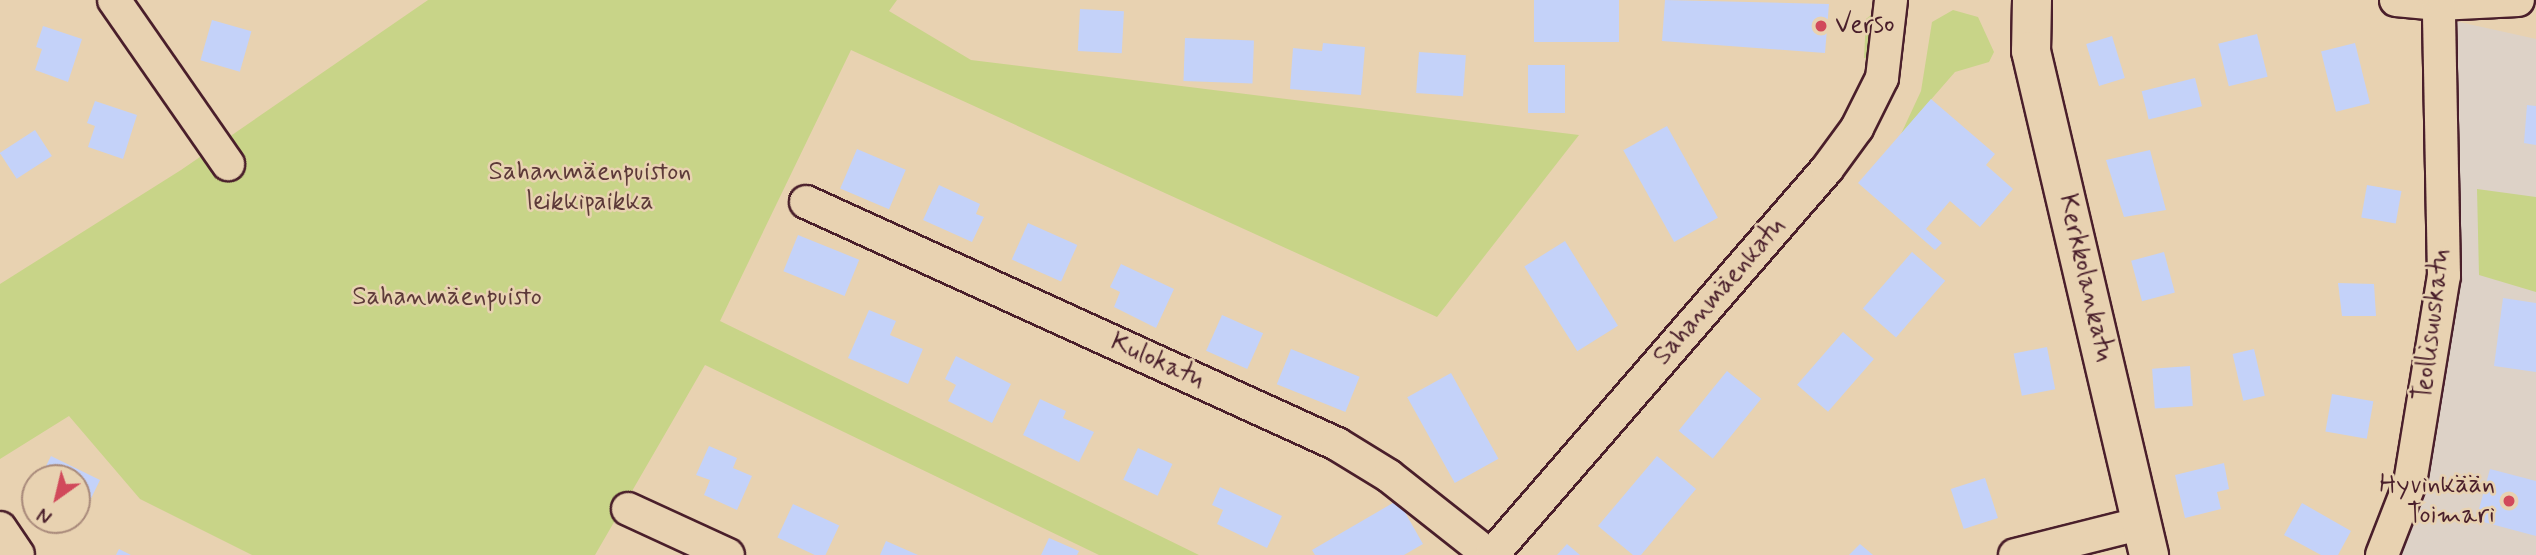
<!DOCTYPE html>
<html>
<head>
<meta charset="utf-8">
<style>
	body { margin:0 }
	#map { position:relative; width:2536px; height:555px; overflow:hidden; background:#e8d2b1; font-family:Mynerve,sans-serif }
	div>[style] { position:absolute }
	.built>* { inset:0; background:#ddd2c7 }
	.green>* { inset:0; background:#c8d488 }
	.building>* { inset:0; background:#c4d2f9; transform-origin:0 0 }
	.roads { filter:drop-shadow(2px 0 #4a1f2b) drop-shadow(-2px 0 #4a1f2b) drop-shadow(0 2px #4a1f2b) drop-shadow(0 -2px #4a1f2b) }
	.minor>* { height:32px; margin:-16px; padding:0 16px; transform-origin:16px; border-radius:16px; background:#e8d2b1 }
	.major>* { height:38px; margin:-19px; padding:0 19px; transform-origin:19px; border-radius:19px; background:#e8d2b1 }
	.dots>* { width:19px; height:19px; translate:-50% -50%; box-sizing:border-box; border:4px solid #e8d2b1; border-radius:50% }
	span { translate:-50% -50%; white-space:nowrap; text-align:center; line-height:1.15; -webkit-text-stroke:5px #e8d2b1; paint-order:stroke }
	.poi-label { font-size:26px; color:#4a1f2b }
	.left { translate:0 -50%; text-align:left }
	.right { translate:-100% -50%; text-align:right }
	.park-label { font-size:26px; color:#5d3a39 }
	.street-label { font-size:26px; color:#4a1f2b }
	.north { position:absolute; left:21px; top:464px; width:70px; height:70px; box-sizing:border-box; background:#e8d2b1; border:2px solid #a98a7b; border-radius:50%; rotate:214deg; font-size:19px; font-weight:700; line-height:28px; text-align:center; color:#4a1f2b }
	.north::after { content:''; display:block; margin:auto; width:24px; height:32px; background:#d1495b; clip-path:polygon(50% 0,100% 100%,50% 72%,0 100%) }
</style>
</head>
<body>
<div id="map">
	<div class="built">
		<i style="clip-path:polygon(2455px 21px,2536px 39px,2536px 555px,2397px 555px,2425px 483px)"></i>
	</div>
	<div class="green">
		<i style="clip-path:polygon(428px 0,897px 0,889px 11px,971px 60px,1579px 135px,1437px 317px,851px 50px,720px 321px,1199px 555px,1099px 555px,705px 365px,595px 555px,252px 555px,140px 499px,69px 416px,0 459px,0 284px,181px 170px)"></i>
		<i style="clip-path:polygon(1953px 10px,1978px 17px,1994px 52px,1989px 62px,1955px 72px,1901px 134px,1921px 91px,1932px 22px)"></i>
		<i style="clip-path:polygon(1871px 15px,1871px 47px,1869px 59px,1864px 58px,1866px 19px)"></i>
		<i style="clip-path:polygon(2477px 189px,2536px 197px,2536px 292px,2479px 275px)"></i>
	</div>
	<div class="building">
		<i style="left:1534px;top:0;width:85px;height:42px"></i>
		<i style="clip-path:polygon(1665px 0,1829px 4px,1825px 53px,1662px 41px)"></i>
		<i style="left:1080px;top:9px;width:44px;height:42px;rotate:3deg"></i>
		<i style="left:212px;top:20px;width:41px;height:42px;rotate:16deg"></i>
		<i style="clip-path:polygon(43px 26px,82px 39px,68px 82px,35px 70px,42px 49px,36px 47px)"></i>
		<i style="left:2257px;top:34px;width:44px;height:40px;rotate:76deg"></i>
		<i style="left:2112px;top:36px;width:44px;height:27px;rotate:73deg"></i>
		<i style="left:1185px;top:38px;width:69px;height:43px;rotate:2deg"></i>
		<i style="clip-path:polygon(1323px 43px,1365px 47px,1361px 95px,1290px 89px,1293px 48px,1322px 51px)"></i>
		<i style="left:2355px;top:43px;width:62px;height:35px;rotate:76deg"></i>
		<i style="left:1419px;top:52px;width:47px;height:41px;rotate:4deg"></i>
		<i style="left:1528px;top:65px;width:37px;height:48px"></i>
		<i style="left:2195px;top:78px;width:29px;height:55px;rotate:76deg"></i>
		<i style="clip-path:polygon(1931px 99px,1995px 154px,1986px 165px,2013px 189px,1980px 227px,1950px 201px,1926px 229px,1942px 243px,1935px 250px,1858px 183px)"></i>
		<i style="clip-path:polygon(95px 101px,137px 115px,123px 159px,88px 147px,95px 126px,87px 123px)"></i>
		<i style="clip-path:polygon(2527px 105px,2536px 106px,2536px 145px,2524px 143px)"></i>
		<i style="left:1667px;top:126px;width:105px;height:50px;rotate:61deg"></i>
		<i style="left:35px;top:130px;width:31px;height:42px;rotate:57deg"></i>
		<i style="left:857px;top:149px;width:53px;height:43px;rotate:23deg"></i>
		<i style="clip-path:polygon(2150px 150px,2166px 210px,2124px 217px,2106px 160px)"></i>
		<i style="clip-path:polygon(939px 185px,980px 204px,976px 214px,984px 217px,972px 242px,923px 220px)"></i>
		<i style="left:2367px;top:185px;width:35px;height:33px;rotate:10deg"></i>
		<i style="left:1028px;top:223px;width:54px;height:40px;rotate:24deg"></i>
		<i style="left:798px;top:235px;width:66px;height:39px;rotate:22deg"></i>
		<i style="left:1565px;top:241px;width:100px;height:48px;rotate:58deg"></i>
		<i style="left:1912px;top:252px;width:44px;height:75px;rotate:41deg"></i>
		<i style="left:2164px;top:252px;width:42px;height:34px;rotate:75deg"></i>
		<i style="clip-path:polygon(1121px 264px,1174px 289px,1156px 328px,1114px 307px,1120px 292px,1110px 287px)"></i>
		<i style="clip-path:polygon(2338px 283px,2374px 284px,2376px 316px,2342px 316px)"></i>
		<i style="clip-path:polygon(2503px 298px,2536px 303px,2536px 372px,2494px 366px)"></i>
		<i style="clip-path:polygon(869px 310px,896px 321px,890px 335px,923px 349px,908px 384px,848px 358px)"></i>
		<i style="left:1222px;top:315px;width:45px;height:39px;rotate:24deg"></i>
		<i style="left:1843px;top:332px;width:41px;height:70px;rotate:41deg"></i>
		<i style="left:2047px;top:347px;width:43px;height:34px;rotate:79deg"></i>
		<i style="left:1291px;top:349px;width:74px;height:38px;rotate:22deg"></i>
		<i style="left:2254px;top:349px;width:48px;height:22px;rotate:77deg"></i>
		<i style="clip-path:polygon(956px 356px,1011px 384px,992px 423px,948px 401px,956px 385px,945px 379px)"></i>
		<i style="left:2190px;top:366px;width:40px;height:38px;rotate:86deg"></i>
		<i style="left:1727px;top:371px;width:44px;height:77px;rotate:39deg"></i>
		<i style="left:1451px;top:373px;width:98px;height:50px;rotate:61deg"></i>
		<i style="left:2332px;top:394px;width:42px;height:38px;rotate:10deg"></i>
		<i style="clip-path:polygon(1040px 399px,1066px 411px,1063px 418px,1094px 432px,1079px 462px,1023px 435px)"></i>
		<i style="clip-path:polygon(709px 446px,737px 458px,733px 468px,752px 476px,737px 510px,704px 495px,710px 480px,696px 475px)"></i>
		<i style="left:1138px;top:448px;width:38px;height:35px;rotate:25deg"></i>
		<i style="clip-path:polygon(51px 456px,100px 480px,82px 517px,77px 514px,77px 478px,40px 478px)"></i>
		<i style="clip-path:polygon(1657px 456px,1696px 489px,1641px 555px,1633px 555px,1598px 526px)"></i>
		<i style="clip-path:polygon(2224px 463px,2229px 489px,2217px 492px,2221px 509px,2185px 518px,2175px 475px)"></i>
		<i style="clip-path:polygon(2490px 469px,2536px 481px,2536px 536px,2476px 520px)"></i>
		<i style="left:1985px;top:478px;width:42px;height:36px;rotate:72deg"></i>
		<i style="clip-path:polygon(1220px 487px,1282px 516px,1267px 548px,1217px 524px,1223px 510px,1212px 505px)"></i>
		<i style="clip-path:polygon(1398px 500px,1423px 544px,1404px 555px,1315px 555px,1312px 550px)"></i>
		<i style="clip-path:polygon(2302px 503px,2351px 531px,2338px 555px,2321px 555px,2284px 535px)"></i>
		<i style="left:793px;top:504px;width:51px;height:37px;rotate:25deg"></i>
		<i style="clip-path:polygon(1049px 538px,1079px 551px,1077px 555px,1041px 555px)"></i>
		<i style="clip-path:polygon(886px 541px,918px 555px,880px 555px)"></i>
		<i style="clip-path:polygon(1567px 544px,1580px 555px,1557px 555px)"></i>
		<i style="clip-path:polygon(1860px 544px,1873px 555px,1849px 555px)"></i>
		<i style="clip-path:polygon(119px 549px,131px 555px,116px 555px)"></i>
	</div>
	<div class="roads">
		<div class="minor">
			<i style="left:114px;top:0;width:200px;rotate:55.2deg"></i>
			<i style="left:2396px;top:0;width:43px;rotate:5.3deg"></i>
			<i style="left:2439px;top:4px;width:79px;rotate:-2.9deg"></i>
			<i style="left:806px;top:202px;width:584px;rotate:24.5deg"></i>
			<i style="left:1337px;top:444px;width:61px;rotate:31.6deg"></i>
			<i style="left:1389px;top:476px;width:127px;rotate:38.3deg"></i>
			<i style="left:628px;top:509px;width:110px;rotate:24.7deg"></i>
			<i style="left:0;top:528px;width:32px;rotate:56deg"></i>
			<i style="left:1492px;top:555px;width:511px;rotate:-49.05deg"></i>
			<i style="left:1827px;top:169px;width:51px;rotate:-53.8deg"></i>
			<i style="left:1857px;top:128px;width:56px;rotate:-63.4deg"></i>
			<i style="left:1882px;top:78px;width:79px;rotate:-83.4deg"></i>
			<i style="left:2015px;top:555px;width:131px;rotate:-14.1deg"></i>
			<i style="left:2382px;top:555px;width:77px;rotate:-68.7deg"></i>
			<i style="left:2410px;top:483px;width:210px;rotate:-80.7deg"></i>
			<i style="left:2444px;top:276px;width:272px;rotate:-91.1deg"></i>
		</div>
		<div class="major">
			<i style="left:2032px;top:0;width:51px;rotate:91.1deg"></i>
			<i style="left:2031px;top:51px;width:518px;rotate:76.82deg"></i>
		</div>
	</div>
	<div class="dots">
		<i style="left:1821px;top:26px;background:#d1495b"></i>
		<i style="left:2509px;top:501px;background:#d1495b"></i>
	</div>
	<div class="poi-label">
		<span class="left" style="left:1835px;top:26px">Verso</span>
		<span class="right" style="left:2495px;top:501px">Hyvinkään<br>Toimari</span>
	</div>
	<div class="park-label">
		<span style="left:590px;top:188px">Sahanmäenpuiston<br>leikkipaikka</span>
		<span style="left:447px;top:298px">Sahanmäenpuisto</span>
	</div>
	<div class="street-label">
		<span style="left:2085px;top:278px;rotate:77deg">Kerkkolankatu</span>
		<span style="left:1720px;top:292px;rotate:-49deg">Sahanmäenkatu</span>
		<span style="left:2433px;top:325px;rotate:-83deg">Teollisuuskatu</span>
		<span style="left:1157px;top:362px;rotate:24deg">Kulokatu</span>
	</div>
	<div class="north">N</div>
</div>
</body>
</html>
